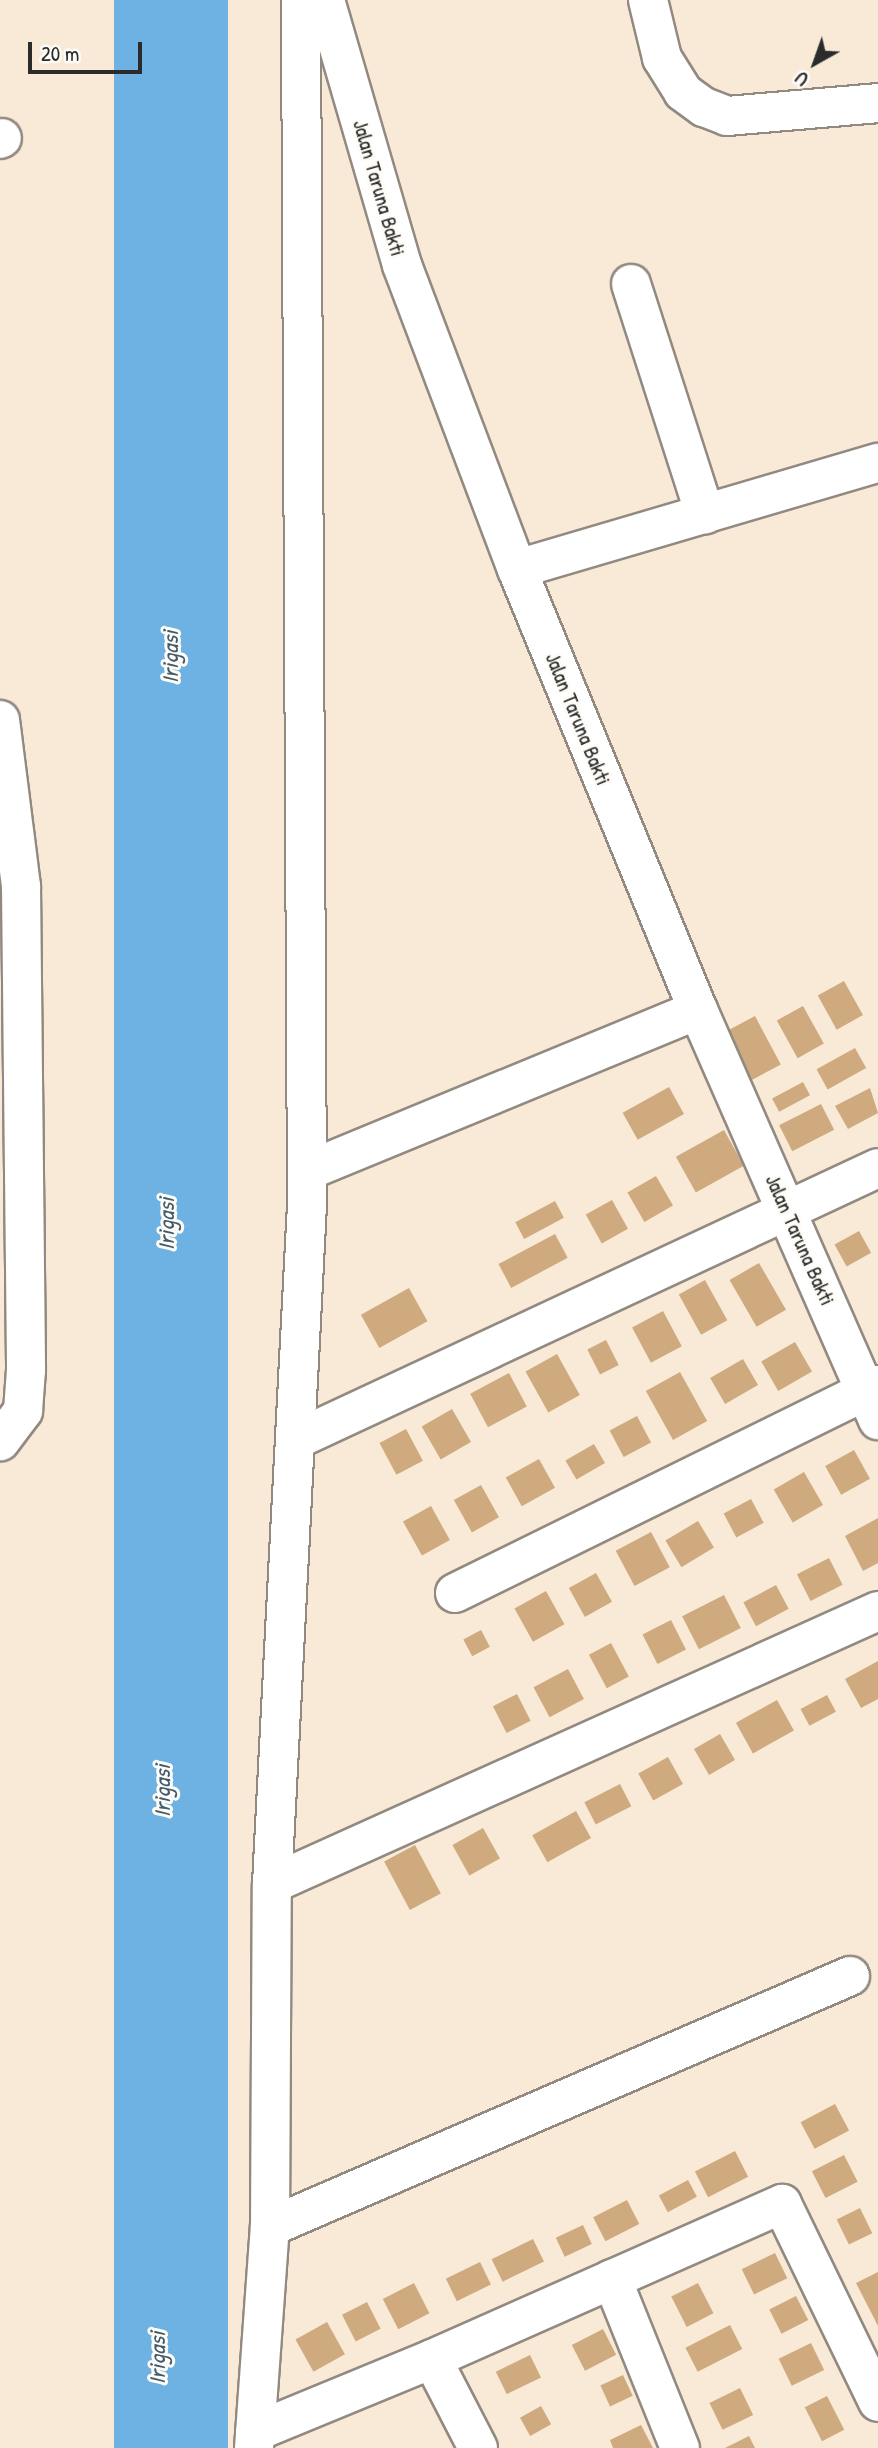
<!DOCTYPE html>
<html>
<head>
<meta charset="utf-8">
<style>
	body { margin:0 }
	#map { position:relative; width:878px; height:2448px; overflow:hidden; background:#f8ead7; font-family:"Patrick Hand",sans-serif }
	div>[style] { position:absolute }
	.water>* { inset:0; background:#6eb2e3; transform-origin:0 0 }
	.building>* { inset:0; background:#cfaa7f; transform-origin:0 0 }
	.roads { filter:drop-shadow(2px 0 #928a81) drop-shadow(-2px 0 #928a81) drop-shadow(0 2px #928a81) drop-shadow(0 -2px #928a81) }
	.minor>* { height:38px; margin:-19px; padding:0 19px; transform-origin:19px; border-radius:19px; background:#fff }
	span { translate:-50% -50%; white-space:nowrap; text-align:center; line-height:1.15; -webkit-text-stroke:6px #fdfcf7; paint-order:stroke }
	.street-label { font-size:21px; color:#2b2b2b }
	.water-label { font-size:23px; color:#425a6b; font-style:italic }
	.north { position:absolute; left:780px; top:28px; width:70px; height:70px; -webkit-text-stroke:5px #fdfcf7; paint-order:stroke; rotate:220deg; font-size:19px; font-weight:700; line-height:28px; text-align:center; color:#2b2b2b }
	.north::after { content:''; display:block; margin:auto; width:24px; height:32px; background:#2b2b2b; clip-path:polygon(50% 0,100% 100%,50% 72%,0 100%) }
	.scale { position:absolute; left:28px; top:42px; width:114px; height:32px; box-sizing:border-box; border:4px solid #2b2b2b; border-top:0; padding-left:9px; font-size:21px; line-height:24px; white-space:nowrap; color:#2b2b2b; -webkit-text-stroke:5px #fdfcf7; paint-order:stroke }
</style>
</head>
<body>
<div id="map">
	<div class="water">
		<i style="left:114px;top:0;width:114px;height:2448px"></i>
	</div>
	<div class="building">
		<i style="left:844px;top:981px;width:39px;height:30px;rotate:61deg"></i>
		<i style="left:803px;top:1006px;width:43px;height:30px;rotate:61deg"></i>
		<i style="left:755px;top:1016px;width:55px;height:36px;rotate:62deg"></i>
		<i style="left:855px;top:1048px;width:23px;height:44px;rotate:61deg"></i>
		<i style="left:803px;top:1082px;width:15px;height:35px;rotate:62deg"></i>
		<i style="left:669px;top:1087px;width:31px;height:53px;rotate:61deg"></i>
		<i style="clip-path:polygon(870px 1088px,878px 1113px,848px 1129px,835px 1106px)"></i>
		<i style="left:821px;top:1104px;width:29px;height:47px;rotate:63deg"></i>
		<i style="left:724px;top:1130px;width:41px;height:55px;rotate:61deg"></i>
		<i style="left:656px;top:1176px;width:34px;height:33px;rotate:60deg"></i>
		<i style="left:612px;top:1200px;width:33px;height:30px;rotate:61deg"></i>
		<i style="left:555px;top:1201px;width:19px;height:45px;rotate:62deg"></i>
		<i style="left:859px;top:1231px;width:25px;height:28px;rotate:61deg"></i>
		<i style="left:555px;top:1234px;width:27px;height:64px;rotate:62deg"></i>
		<i style="left:759px;top:1263px;width:54px;height:34px;rotate:60deg"></i>
		<i style="left:705px;top:1280px;width:46px;height:30px;rotate:61deg"></i>
		<i style="left:409px;top:1288px;width:38px;height:55px;rotate:61deg"></i>
		<i style="left:663px;top:1311px;width:40px;height:35px;rotate:62deg"></i>
		<i style="left:606px;top:1340px;width:28px;height:21px;rotate:63deg"></i>
		<i style="left:795px;top:1342px;width:34px;height:39px;rotate:60deg"></i>
		<i style="left:557px;top:1354px;width:47px;height:36px;rotate:61deg"></i>
		<i style="left:743px;top:1359px;width:30px;height:38px;rotate:60deg"></i>
		<i style="left:680px;top:1372px;width:56px;height:39px;rotate:61deg"></i>
		<i style="left:509px;top:1373px;width:38px;height:44px;rotate:62deg"></i>
		<i style="left:452px;top:1409px;width:38px;height:35px;rotate:60deg"></i>
		<i style="left:637px;top:1416px;width:30px;height:31px;rotate:62deg"></i>
		<i style="left:406px;top:1429px;width:36px;height:30px;rotate:62deg"></i>
		<i style="left:594px;top:1444px;width:22px;height:33px;rotate:60deg"></i>
		<i style="left:854px;top:1450px;width:33px;height:33px;rotate:61deg"></i>
		<i style="left:539px;top:1459px;width:33px;height:38px;rotate:61deg"></i>
		<i style="left:804px;top:1472px;width:38px;height:35px;rotate:60deg"></i>
		<i style="left:481px;top:1485px;width:37px;height:31px;rotate:61deg"></i>
		<i style="left:751px;top:1499px;width:27px;height:31px;rotate:62deg"></i>
		<i style="left:431px;top:1506px;width:39px;height:32px;rotate:61deg"></i>
		<i style="clip-path:polygon(878px 1518px,878px 1563px,863px 1571px,845px 1536px)"></i>
		<i style="left:698px;top:1521px;width:31px;height:38px;rotate:59deg"></i>
		<i style="left:651px;top:1532px;width:40px;height:40px;rotate:62deg"></i>
		<i style="left:829px;top:1558px;width:30px;height:36px;rotate:63deg"></i>
		<i style="left:596px;top:1573px;width:33px;height:31px;rotate:61deg"></i>
		<i style="left:776px;top:1585px;width:27px;height:37px;rotate:62deg"></i>
		<i style="left:546px;top:1591px;width:38px;height:36px;rotate:61deg"></i>
		<i style="left:724px;top:1595px;width:37px;height:47px;rotate:63deg"></i>
		<i style="left:671px;top:1620px;width:33px;height:32px;rotate:63deg"></i>
		<i style="left:481px;top:1630px;width:19px;height:20px;rotate:62deg"></i>
		<i style="left:611px;top:1643px;width:38px;height:25px;rotate:62deg"></i>
		<i style="clip-path:polygon(878px 1661px,878px 1699px,861px 1708px,845px 1679px)"></i>
		<i style="left:568px;top:1669px;width:34px;height:39px;rotate:62deg"></i>
		<i style="left:517px;top:1694px;width:30px;height:27px;rotate:63deg"></i>
		<i style="left:827px;top:1695px;width:19px;height:30px;rotate:62deg"></i>
		<i style="left:777px;top:1700px;width:35px;height:47px;rotate:61deg"></i>
		<i style="left:720px;top:1734px;width:30px;height:30px;rotate:60deg"></i>
		<i style="left:668px;top:1757px;width:31px;height:34px;rotate:61deg"></i>
		<i style="left:620px;top:1784px;width:25px;height:40px;rotate:63deg"></i>
		<i style="left:576px;top:1811px;width:31px;height:50px;rotate:61deg"></i>
		<i style="left:483px;top:1828px;width:35px;height:35px;rotate:61deg"></i>
		<i style="left:415px;top:1845px;width:55px;height:35px;rotate:62deg"></i>
		<i style="left:835px;top:2104px;width:30px;height:39px;rotate:62deg"></i>
		<i style="left:735px;top:2151px;width:29px;height:45px;rotate:63deg"></i>
		<i style="left:844px;top:2155px;width:30px;height:36px;rotate:63deg"></i>
		<i style="left:688px;top:2180px;width:19px;height:33px;rotate:62deg"></i>
		<i style="left:627px;top:2200px;width:27px;height:38px;rotate:63deg"></i>
		<i style="left:860px;top:2208px;width:28px;height:26px;rotate:64deg"></i>
		<i style="left:583px;top:2225px;width:21px;height:30px;rotate:65deg"></i>
		<i style="left:533px;top:2239px;width:25px;height:46px;rotate:64deg"></i>
		<i style="left:775px;top:2253px;width:28px;height:37px;rotate:64deg"></i>
		<i style="left:480px;top:2262px;width:25px;height:38px;rotate:64deg"></i>
		<i style="clip-path:polygon(878px 2272px,878px 2326px,856px 2283px)"></i>
		<i style="left:414px;top:2283px;width:34px;height:35px;rotate:63deg"></i>
		<i style="left:698px;top:2283px;width:34px;height:30px;rotate:63deg"></i>
		<i style="left:796px;top:2296px;width:27px;height:30px;rotate:63deg"></i>
		<i style="left:367px;top:2302px;width:30px;height:28px;rotate:63deg"></i>
		<i style="left:327px;top:2322px;width:37px;height:36px;rotate:61deg"></i>
		<i style="left:730px;top:2325px;width:27px;height:50px;rotate:63deg"></i>
		<i style="left:603px;top:2329px;width:29px;height:35px;rotate:63deg"></i>
		<i style="left:811px;top:2343px;width:30px;height:36px;rotate:64deg"></i>
		<i style="left:530px;top:2355px;width:25px;height:38px;rotate:64deg"></i>
		<i style="left:623px;top:2375px;width:23px;height:25px;rotate:65deg"></i>
		<i style="left:740px;top:2388px;width:30px;height:34px;rotate:64deg"></i>
		<i style="left:827px;top:2396px;width:38px;height:25px;rotate:63deg"></i>
		<i style="left:541px;top:2406px;width:21px;height:24px;rotate:61deg"></i>
		<i style="clip-path:polygon(641px 2425px,653px 2448px,613px 2448px,610px 2440px)"></i>
		<i style="clip-path:polygon(749px 2436px,755px 2448px,725px 2448px)"></i>
	</div>
	<div class="roads">
		<div class="minor">
			<i style="left:325px;top:0;width:276px;rotate:73.8deg"></i>
			<i style="left:402px;top:265px;width:325px;rotate:69.3deg"></i>
			<i style="left:517px;top:569px;width:477px;rotate:67.7deg"></i>
			<i style="left:698px;top:1010px;width:448px;rotate:66.3deg"></i>
			<i style="left:648px;top:0;width:60px;rotate:76.4deg"></i>
			<i style="left:662px;top:58px;width:40px;rotate:58deg"></i>
			<i style="left:683px;top:92px;width:26px;rotate:36deg"></i>
			<i style="left:704px;top:107px;width:25px;rotate:21deg"></i>
			<i style="left:727px;top:116px;width:152px;rotate:-4.9deg"></i>
			<i style="left:0;top:139px;width:2px;rotate:-27deg"></i>
			<i style="left:631px;top:284px;width:242px;rotate:72.2deg"></i>
			<i style="left:517px;top:569px;width:376px;rotate:-16.4deg"></i>
			<i style="left:0;top:720px;width:167px;rotate:82.8deg"></i>
			<i style="left:21px;top:886px;width:484px;rotate:89.4deg"></i>
			<i style="left:26px;top:1370px;width:41px;rotate:94.2deg"></i>
			<i style="left:23px;top:1411px;width:38px;rotate:127deg"></i>
			<i style="left:307px;top:1171px;width:423px;rotate:-22.4deg"></i>
			<i style="left:295px;top:1440px;width:643px;rotate:-25.01deg"></i>
			<i style="left:455px;top:1593px;width:471px;rotate:-26.2deg"></i>
			<i style="left:272px;top:1884px;width:665px;rotate:-24.25deg"></i>
			<i style="left:270px;top:2227px;width:632px;rotate:-23.4deg"></i>
			<i style="left:612px;top:2279px;width:182px;rotate:68.1deg"></i>
			<i style="left:255px;top:2432px;width:191px;rotate:-22.4deg"></i>
			<i style="left:254px;top:2448px;width:222px;rotate:-85.9deg"></i>
			<i style="left:270px;top:2227px;width:343px;rotate:-89.7deg"></i>
			<i style="left:272px;top:1884px;width:681px;rotate:-87.05deg"></i>
			<i style="left:307px;top:1204px;width:1204px;rotate:-90.29deg"></i>
			<i style="left:478px;top:2448px;width:100px;rotate:-117.3deg"></i>
			<i style="left:432px;top:2359px;width:383px;rotate:-23.9deg"></i>
			<i style="left:782px;top:2204px;width:220px;rotate:64.1deg"></i>
		</div>
	</div>
	<div class="street-label">
		<span style="left:379px;top:188px;rotate:74deg">Jalan Taruna Bakti</span>
		<span style="left:578px;top:719px;rotate:68deg">Jalan Taruna Bakti</span>
		<span style="left:800px;top:1240px;rotate:66deg">Jalan Taruna Bakti</span>
	</div>
	<div class="water-label">
		<span style="left:170px;top:657px;rotate:-90deg">Irigasi</span>
		<span style="left:166px;top:1224px;rotate:-90deg">Irigasi</span>
		<span style="left:162px;top:1791px;rotate:-90deg">Irigasi</span>
		<span style="left:157px;top:2358px;rotate:-90deg">Irigasi</span>
	</div>
	<div class="north">U</div>
	<div class="scale">20 m</div>
</div>
</body>
</html>
